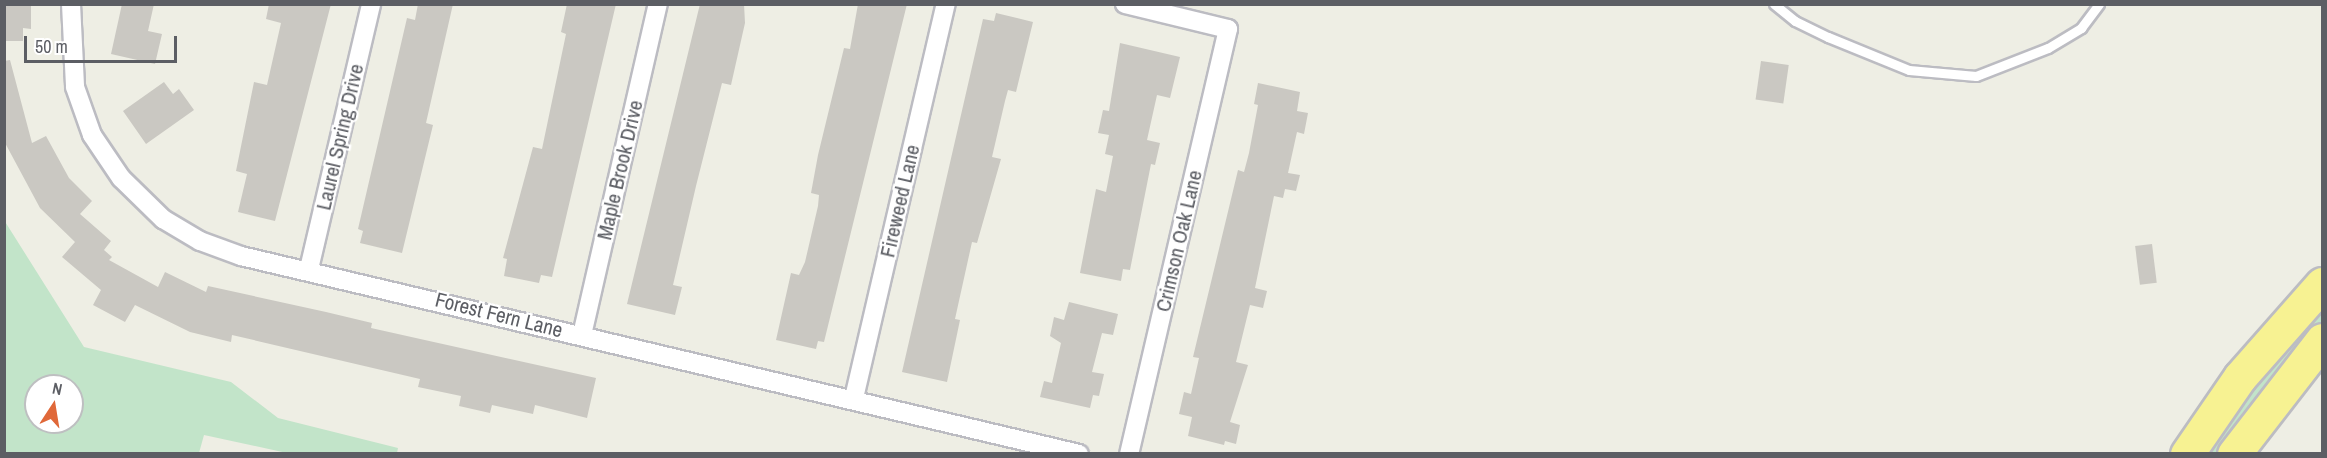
<!DOCTYPE html>
<html>
<head>
<meta charset="utf-8">
<style>
	body { margin:0 }
	#map { position:relative; width:2327px; height:458px; overflow:hidden; background:#eeeee4; font-family:"Archivo Narrow",sans-serif }
	div>[style] { position:absolute }
	.green>* { inset:0; background:#c2e4c9 }
	.building>* { inset:0; background:#cac8c2; transform-origin:0 0 }
	.roads { filter:drop-shadow(2px 0 #bcbcc2) drop-shadow(-2px 0 #bcbcc2) drop-shadow(0 2px #bcbcc2) drop-shadow(0 -2px #bcbcc2) }
	.lane>* { height:9px; margin:-4.5px; padding:0 4.5px; transform-origin:4.5px; border-radius:4.5px; background:#fff }
	.street>* { height:18px; margin:-9px; padding:0 9px; transform-origin:9px; border-radius:9px; background:#fff }
	.highway>* { height:33px; margin:-16.5px; padding:0 16.5px; transform-origin:16.5px; border-radius:16.5px; background:#f7f292 }
	span { translate:-50% -50%; white-space:nowrap; text-align:center; line-height:1.15; -webkit-text-stroke:4.5px #fff; paint-order:stroke }
	.street-label { font-size:21px; color:#5c5e64 }
	.frame { position:absolute; inset:0; border:6px solid #5c5e64; pointer-events:none }
	.north { position:absolute; left:24px; top:374px; width:60px; height:60px; box-sizing:border-box; background:#fff; border:2px solid #bebfc1; border-radius:50%; rotate:12deg; font-size:16px; font-weight:700; line-height:24px; text-align:center; color:#5c5e64 }
	.north::after { content:''; display:block; margin:auto; width:21px; height:27px; background:#e06839; clip-path:polygon(50% 0,100% 100%,50% 72%,0 100%) }
	.scale { position:absolute; left:24px; top:36px; width:153px; height:27px; box-sizing:border-box; border:3px solid #5c5e64; border-top:0; padding-left:8px; font-size:18px; line-height:21px; white-space:nowrap; color:#5c5e64; -webkit-text-stroke:4px #fff; paint-order:stroke }
</style>
</head>
<body>
<div id="map">
	<div class="green">
		<i style="clip-path:polygon(evenodd,4px 220px,84px 347px,231px 382px,278px 418px,398px 448px,397px 453px,287px 453px,204px 435px,199px 453px,5px 453px,4px 220px,36px 386px,72px 386px,72px 422px,36px 422px,36px 386px)"></i>
		<i style="clip-path:polygon(2322px 301px,2322px 323px,2219px 453px,2202px 454px,2224px 420px)"></i>
	</div>
	<div class="building">
		<i style="clip-path:polygon(4px 4px,31px 5px,31px 29px,23px 28px,23px 41px,4px 41px)"></i>
		<i style="clip-path:polygon(122px 4px,154px 4px,148px 31px,162px 34px,155px 64px,111px 54px)"></i>
		<i style="clip-path:polygon(269px 4px,331px 4px,275px 221px,238px 212px,247px 174px,236px 171px,254px 82px,267px 85px,281px 23px,266px 19px)"></i>
		<i style="clip-path:polygon(418px 4px,453px 4px,426px 123px,433px 125px,402px 253px,360px 243px,363px 231px,358px 229px,407px 18px,415px 20px)"></i>
		<i style="clip-path:polygon(567px 4px,616px 4px,552px 277px,541px 275px,539px 283px,504px 276px,507px 259px,503px 258px,533px 147px,542px 149px,566px 34px,561px 32px)"></i>
		<i style="clip-path:polygon(700px 4px,744px 4px,745px 23px,731px 85px,722px 83px,696px 186px,673px 285px,682px 287px,675px 315px,627px 304px)"></i>
		<i style="clip-path:polygon(858px 4px,907px 4px,824px 342px,818px 341px,816px 349px,776px 340px,791px 273px,799px 275px,805px 262px,818px 206px,819px 195px,811px 193px,818px 155px,844px 48px,850px 49px)"></i>
		<i style="clip-path:polygon(996px 13px,1033px 22px,1016px 92px,1008px 90px,1005px 101px,992px 157px,1001px 159px,977px 243px,972px 242px,955px 319px,960px 320px,947px 382px,902px 372px,983px 19px,994px 21px)"></i>
		<i style="clip-path:polygon(1120px 43px,1180px 57px,1170px 98px,1157px 95px,1147px 140px,1160px 143px,1155px 165px,1151px 164px,1130px 270px,1123px 269px,1121px 281px,1080px 273px,1096px 189px,1106px 192px,1113px 156px,1105px 154px,1109px 135px,1098px 133px,1103px 110px,1109px 111px)"></i>
		<i style="clip-path:polygon(10px 60px,32px 143px,46px 136px,69px 178px,92px 201px,80px 214px,111px 241px,104px 250px,112px 257px,109px 260px,158px 287px,165px 272px,206px 292px,208px 286px,326px 312px,372px 323px,371px 328px,596px 378px,587px 418px,535px 405px,533px 414px,492px 405px,490px 413px,459px 406px,461px 396px,418px 387px,420px 379px,232px 335px,231px 342px,190px 332px,135px 305px,125px 322px,93px 305px,101px 290px,62px 257px,75px 242px,40px 208px,4px 141px,4px 61px)"></i>
		<i style="left:1761px;top:61px;width:28px;height:39px;rotate:8deg"></i>
		<i style="clip-path:polygon(164px 82px,173px 94px,179px 89px,194px 110px,146px 144px,123px 111px)"></i>
		<i style="clip-path:polygon(1258px 83px,1300px 92px,1297px 111px,1308px 113px,1304px 134px,1297px 132px,1288px 173px,1300px 175px,1296px 191px,1285px 189px,1283px 198px,1274px 196px,1255px 288px,1267px 291px,1263px 308px,1250px 305px,1236px 362px,1248px 365px,1230px 422px,1240px 425px,1236px 444px,1225px 441px,1224px 445px,1188px 436px,1192px 417px,1179px 414px,1184px 392px,1191px 394px,1199px 358px,1193px 357px,1238px 170px,1244px 172px,1249px 153px,1258px 105px,1254px 104px)"></i>
		<i style="left:2152px;top:244px;width:39px;height:17px;rotate:83deg"></i>
		<i style="clip-path:polygon(1069px 302px,1118px 314px,1113px 335px,1102px 333px,1092px 372px,1104px 374px,1099px 396px,1093px 395px,1090px 408px,1040px 397px,1044px 381px,1052px 383px,1061px 343px,1050px 336px,1054px 317px,1064px 320px)"></i>
	</div>
	<div class="roads">
		<div class="lane">
			<i style="left:1774px;top:4px;width:27px;rotate:39deg"></i>
			<i style="left:1795px;top:21px;width:37px;rotate:26deg"></i>
			<i style="left:1828px;top:37px;width:87px;rotate:22.2deg"></i>
			<i style="left:1909px;top:70px;width:67px;rotate:5.1deg"></i>
			<i style="left:1976px;top:76px;width:77px;rotate:-21.3deg"></i>
			<i style="left:2048px;top:48px;width:39px;rotate:-31deg"></i>
			<i style="left:2081px;top:28px;width:30px;rotate:-53deg"></i>
		</div>
		<div class="street">
			<i style="left:71px;top:4px;width:83px;rotate:87.2deg"></i>
			<i style="left:75px;top:87px;width:51px;rotate:70.5deg"></i>
			<i style="left:92px;top:135px;width:52px;rotate:56deg"></i>
			<i style="left:121px;top:178px;width:59px;rotate:44.3deg"></i>
			<i style="left:163px;top:219px;width:43px;rotate:30.7deg"></i>
			<i style="left:200px;top:241px;width:44px;rotate:20.1deg"></i>
			<i style="left:241px;top:256px;width:861px;rotate:13.29deg"></i>
			<i style="left:1125px;top:4px;width:106px;rotate:13.6deg"></i>
			<i style="left:1228px;top:29px;width:436px;rotate:103.1deg"></i>
			<i style="left:309px;top:269px;width:272px;rotate:-76.8deg"></i>
			<i style="left:582px;top:335px;width:340px;rotate:-77.1deg"></i>
			<i style="left:854px;top:398px;width:405px;rotate:-76.9deg"></i>
		</div>
		<div class="highway">
			<i style="left:2187px;top:454px;width:93px;rotate:-55.5deg"></i>
			<i style="left:2240px;top:377px;width:124px;rotate:-48.6deg"></i>
			<i style="left:2234px;top:454px;width:144px;rotate:-52.3deg"></i>
		</div>
	</div>
	<div class="street-label">
		<span style="left:340px;top:137px;rotate:-77deg">Laurel Spring Drive</span>
		<span style="left:620px;top:170px;rotate:-77deg">Maple Brook Drive</span>
		<span style="left:900px;top:201px;rotate:-77deg">Fireweed Lane</span>
		<span style="left:1179px;top:241px;rotate:-77deg">Crimson Oak Lane</span>
		<span style="left:499px;top:315px;rotate:14deg">Forest Fern Lane</span>
	</div>
	<div class="frame"></div>
	<div class="north">N</div>
	<div class="scale">50 m</div>
</div>
</body>
</html>
